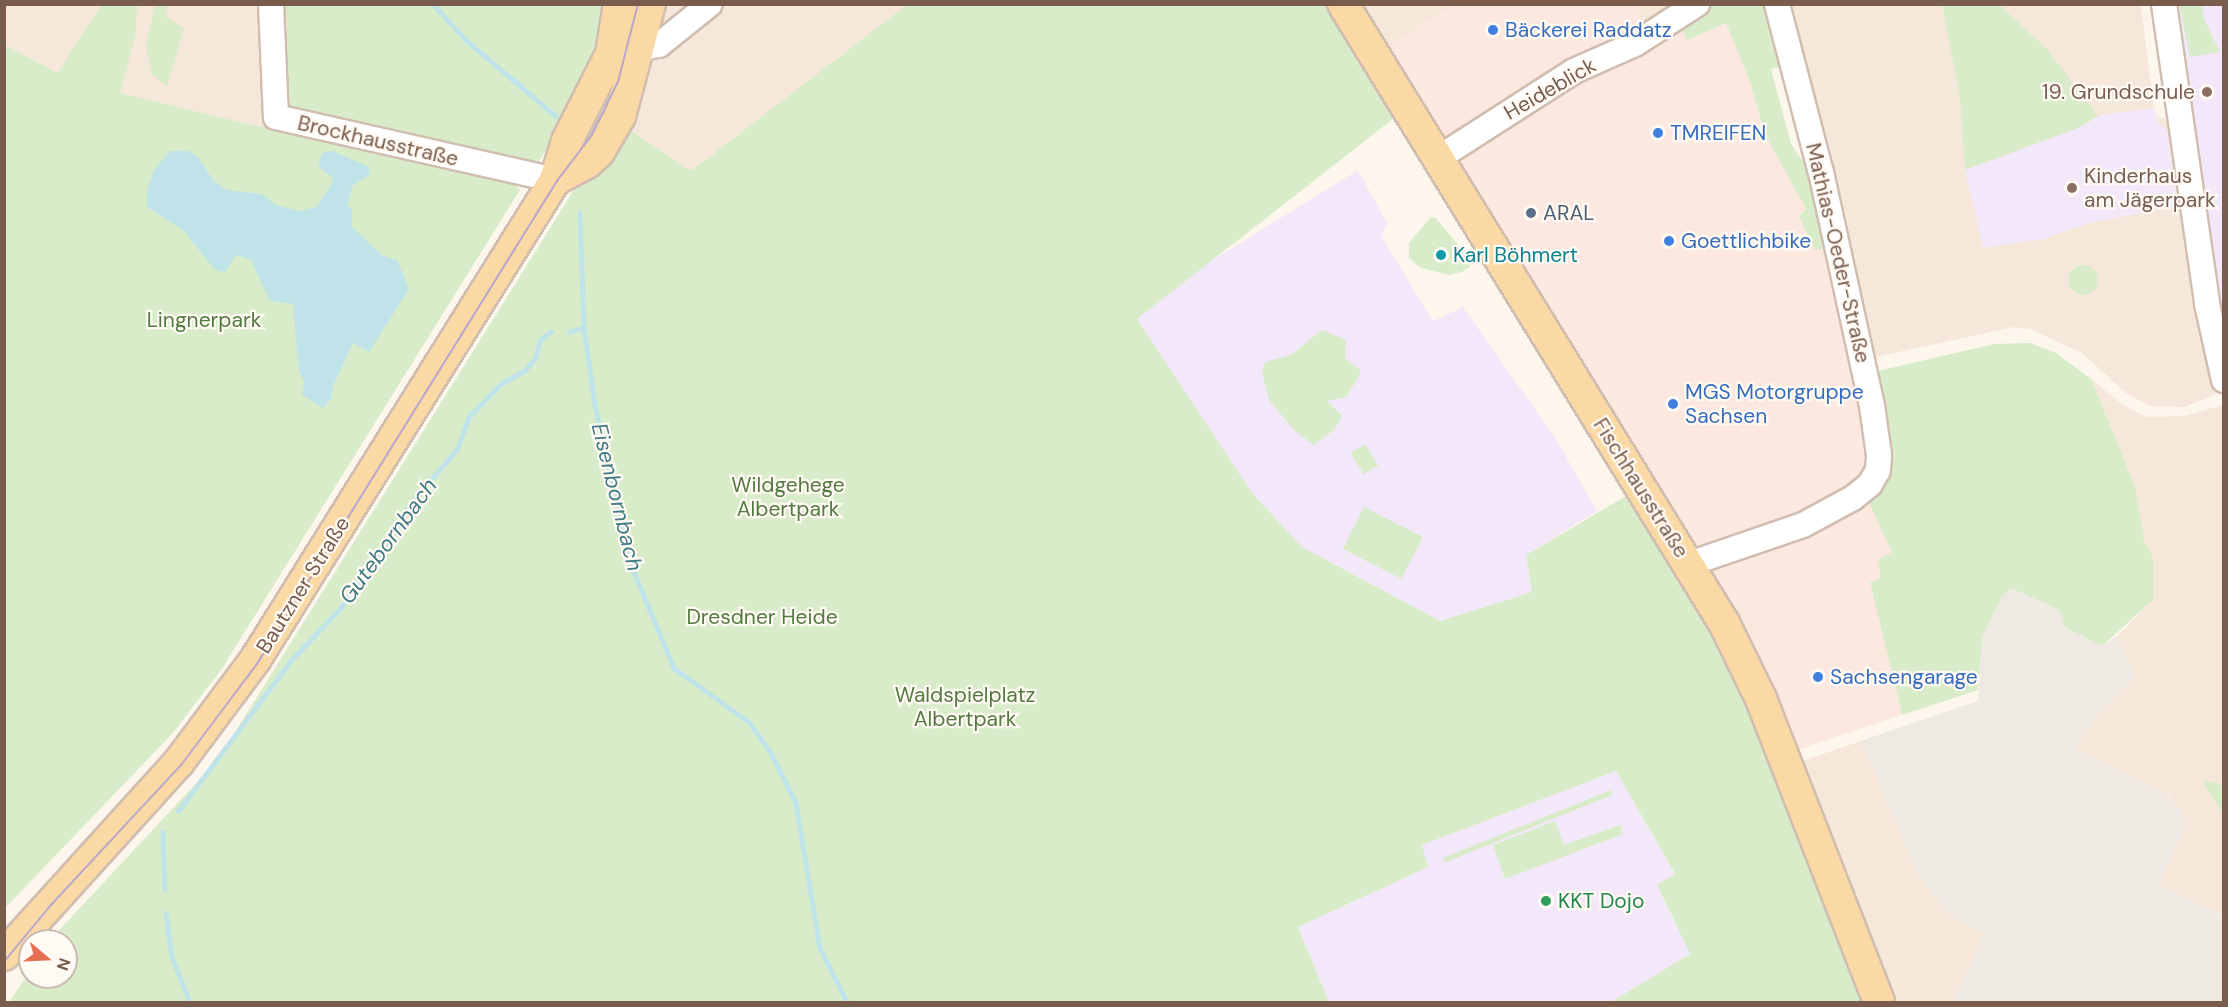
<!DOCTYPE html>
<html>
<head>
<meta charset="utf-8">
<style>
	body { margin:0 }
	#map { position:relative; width:2228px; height:1007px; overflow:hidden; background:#fdf6ec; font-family:"DM Sans",sans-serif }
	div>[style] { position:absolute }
	.residential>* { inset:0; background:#f5e8da }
	.commercial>* { inset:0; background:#fde8e0 }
	.industrial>* { inset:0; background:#efe9e4 }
	.education>* { inset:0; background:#f3e8fa }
	.green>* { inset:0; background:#d8ecc9; transform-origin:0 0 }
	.round { border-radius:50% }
	.water>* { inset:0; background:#bfe3e8 }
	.stream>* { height:4.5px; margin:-2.25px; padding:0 2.25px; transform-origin:2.25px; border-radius:2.25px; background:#bfe3e8 }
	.roads { filter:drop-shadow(2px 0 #d1beb0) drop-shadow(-2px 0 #d1beb0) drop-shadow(0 2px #d1beb0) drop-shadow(0 -2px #d1beb0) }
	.minor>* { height:24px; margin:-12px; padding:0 12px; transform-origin:12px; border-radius:12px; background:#fff }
	.major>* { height:30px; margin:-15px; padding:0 15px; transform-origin:15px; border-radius:15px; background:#fbd9a5 }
	.tram>* { height:1.5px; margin:-0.75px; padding:0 0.75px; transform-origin:0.75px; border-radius:0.75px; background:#b9a8c9 }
	.dots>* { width:16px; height:16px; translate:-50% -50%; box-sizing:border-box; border:3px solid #fffaf3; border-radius:50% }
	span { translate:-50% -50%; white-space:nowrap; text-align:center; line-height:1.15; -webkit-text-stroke:4.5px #fffaf3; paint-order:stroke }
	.shop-label { font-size:21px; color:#366cbe }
	.left { translate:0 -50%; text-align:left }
	.street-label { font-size:21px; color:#7a5c4d }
	.education-label { font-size:21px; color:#785e54 }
	.right { translate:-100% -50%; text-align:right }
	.service-label { font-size:21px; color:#4e5e75 }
	.culture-label { font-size:21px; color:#0d838f }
	.park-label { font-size:21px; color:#537a41 }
	.leisure-label { font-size:21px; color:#27864d }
	.water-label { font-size:22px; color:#437c86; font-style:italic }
	.frame { position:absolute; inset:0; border:6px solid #7a5c4d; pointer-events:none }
	.north { position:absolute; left:18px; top:929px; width:60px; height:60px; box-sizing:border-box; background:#fffaf3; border:2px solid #cabbb1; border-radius:50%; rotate:109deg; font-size:16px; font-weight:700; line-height:24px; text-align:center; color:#7a5c4d }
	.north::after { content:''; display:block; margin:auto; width:21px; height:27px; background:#e76f51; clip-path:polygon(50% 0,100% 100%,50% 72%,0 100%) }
</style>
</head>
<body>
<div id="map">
	<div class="residential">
		<i style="clip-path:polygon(4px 5px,278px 5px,280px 123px,261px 127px,119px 93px,58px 73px,5px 45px)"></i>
		<i style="clip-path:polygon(657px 5px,908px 5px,691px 171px,617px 121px,645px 65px,681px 35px,656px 28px)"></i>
		<i style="clip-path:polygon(1357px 5px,1455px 5px,1384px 49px)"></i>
		<i style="clip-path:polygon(1636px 5px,1674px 5px,1647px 22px)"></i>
		<i style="clip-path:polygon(1792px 5px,1942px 5px,1960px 99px,1965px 170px,2047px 49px,2000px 5px,2141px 5px,2154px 108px,2156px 114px,2167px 120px,2215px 395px,2184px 407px,2150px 406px,2127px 394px,2082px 353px,2030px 329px,2014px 327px,1875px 357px)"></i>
		<i style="clip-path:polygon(2091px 379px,2123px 405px,2147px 417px,2184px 416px,2223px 405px,2223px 915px,2158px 885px,2185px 828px,2185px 817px,2168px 795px,2074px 749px,2099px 714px,2135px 678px,2117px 636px,2153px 600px,2153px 557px,2144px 541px,2135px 486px)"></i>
		<i style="clip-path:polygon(1861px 741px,1918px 875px,1951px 916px,1984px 934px,1953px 1002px,1895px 1002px,1799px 762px)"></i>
	</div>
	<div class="commercial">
		<i style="clip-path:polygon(1455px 5px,1636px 5px,1647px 22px,1446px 140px,1438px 138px,1384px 49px)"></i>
		<i style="clip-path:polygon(1726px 23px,1750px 82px,1765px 135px,1806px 209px,1799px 217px,1815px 250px,1830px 248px,1871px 453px,1867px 499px,1893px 552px,1881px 578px,1870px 582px,1902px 715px,1794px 751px,1696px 551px,1455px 164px,1458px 154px,1574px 78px,1679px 25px,1687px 40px)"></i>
	</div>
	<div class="industrial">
		<i style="clip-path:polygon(2011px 587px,2061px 610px,2102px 646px,2117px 636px,2135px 678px,2099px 714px,2075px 749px,2167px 795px,2185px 817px,2185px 828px,2158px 885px,2223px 915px,2223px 1002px,1953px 1002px,1984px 934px,1951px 916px,1918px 875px,1861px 741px,1978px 701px,1982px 638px,2001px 598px)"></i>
	</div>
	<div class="education">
		<i style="clip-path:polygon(2178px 5px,2223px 5px,2223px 305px,2219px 305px)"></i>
		<i style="clip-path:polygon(2154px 108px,2158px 122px,2167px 130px,2177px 206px,2089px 223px,2043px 239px,1983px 248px,1965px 170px,2078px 128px,2098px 116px)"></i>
		<i style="clip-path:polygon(1358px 170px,1387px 223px,1381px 236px,1433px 321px,1463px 307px,1556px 439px,1597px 511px,1526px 555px,1532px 592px,1440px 621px,1302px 547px,1252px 493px,1137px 319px,1200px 268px)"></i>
		<i style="clip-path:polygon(1616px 771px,1675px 875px,1659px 891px,1690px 954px,1611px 1002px,1329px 1002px,1298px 927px,1428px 867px,1421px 845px)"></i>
	</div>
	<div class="green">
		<i style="clip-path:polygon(155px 4px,168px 5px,165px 16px,184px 28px,167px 86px,152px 75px,146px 46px)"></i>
		<i style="clip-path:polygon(908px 4px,1329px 5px,1398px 115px,1137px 319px,1252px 493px,1302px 547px,1440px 621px,1532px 592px,1526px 555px,1631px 493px,1735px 665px,1869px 1002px,1611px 1002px,1690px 954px,1657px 885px,1675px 874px,1616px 771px,1422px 845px,1428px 867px,1298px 927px,1329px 1002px,9px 1002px,30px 971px,30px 977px,66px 977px,66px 941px,50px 940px,217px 761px,617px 121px,691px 171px)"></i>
		<i style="clip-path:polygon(101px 5px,137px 5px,136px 32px,120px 93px,261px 127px,280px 123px,511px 180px,520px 190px,221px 670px,172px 734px,5px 908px,5px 45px,58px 73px)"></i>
		<i style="clip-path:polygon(278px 5px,612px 5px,604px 45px,574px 107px,537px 164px,284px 112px)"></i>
		<i style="clip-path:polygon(1712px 5px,1767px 5px,1788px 65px,1771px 69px,1791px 144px,1811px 173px,1830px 248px,1815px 250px,1799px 217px,1806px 209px,1765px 135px,1750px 82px,1726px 23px,1687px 40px,1679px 25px)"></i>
		<i style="clip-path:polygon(1942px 5px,2000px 5px,2047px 49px,2098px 116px,2078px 128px,1965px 170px,1960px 99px)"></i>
		<i style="clip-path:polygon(2179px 5px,2202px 5px,2204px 19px,2220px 52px,2190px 57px)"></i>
		<i style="clip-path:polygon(1431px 217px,1436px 218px,1467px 256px,1470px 267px,1462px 272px,1450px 275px,1421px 268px,1409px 258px,1409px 243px)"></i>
		<i class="round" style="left:2068px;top:265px;width:30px;height:30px"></i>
		<i style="clip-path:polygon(1322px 330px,1346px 340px,1345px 358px,1360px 370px,1360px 375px,1346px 397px,1327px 401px,1342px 416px,1335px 429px,1314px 445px,1295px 431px,1269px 400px,1262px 372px,1265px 362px,1291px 355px)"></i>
		<i style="clip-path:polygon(2030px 343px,2056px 353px,2091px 379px,2135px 486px,2144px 541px,2153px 557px,2153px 600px,2102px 646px,2065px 627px,2060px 610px,2011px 588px,2001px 598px,1982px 638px,1978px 690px,1902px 715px,1870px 582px,1881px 578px,1877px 560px,1892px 552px,1867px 499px,1887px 430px,1878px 371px,1994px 344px)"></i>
		<i style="left:1365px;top:444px;width:25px;height:17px;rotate:58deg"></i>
		<i style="left:1364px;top:507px;width:66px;height:47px;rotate:27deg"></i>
		<i style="clip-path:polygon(2202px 779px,2223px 785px,2223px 814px)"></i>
		<i style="left:1611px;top:790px;width:5px;height:181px;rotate:68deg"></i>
		<i style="clip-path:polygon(1555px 821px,1564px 845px,1620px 825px,1623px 834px,1505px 879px,1493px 845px)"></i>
	</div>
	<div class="water">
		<i style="clip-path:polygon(170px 151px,189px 151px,198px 157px,213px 180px,226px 190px,262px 194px,275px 205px,300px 211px,316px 207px,331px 185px,333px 178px,318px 166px,322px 153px,333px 151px,369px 167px,370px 175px,353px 185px,347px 205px,352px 209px,352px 227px,383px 256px,397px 260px,409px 289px,369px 352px,353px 343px,333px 386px,331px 399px,323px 408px,302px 395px,304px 381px,299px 372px,293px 304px,270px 301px,251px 260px,236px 255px,225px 272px,215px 270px,183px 230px,147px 207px,147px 190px,154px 170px)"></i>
	</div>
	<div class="stream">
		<i style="left:433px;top:4px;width:50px;rotate:47.4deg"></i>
		<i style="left:467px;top:41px;width:116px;rotate:40.1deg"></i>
		<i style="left:580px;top:213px;width:114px;rotate:88deg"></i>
		<i style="left:584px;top:327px;width:79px;rotate:82deg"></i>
		<i style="left:595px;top:405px;width:159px;rotate:77.6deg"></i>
		<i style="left:629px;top:560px;width:117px;rotate:67.4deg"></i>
		<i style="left:674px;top:668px;width:92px;rotate:35.8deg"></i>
		<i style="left:749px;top:722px;width:36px;rotate:54deg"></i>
		<i style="left:770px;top:751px;width:58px;rotate:63.4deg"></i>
		<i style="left:796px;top:803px;width:147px;rotate:80.6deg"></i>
		<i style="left:820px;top:948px;width:60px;rotate:63.4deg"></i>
		<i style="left:569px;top:332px;width:16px;rotate:-18deg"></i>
		<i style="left:178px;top:811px;width:191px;rotate:-53.1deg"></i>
		<i style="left:293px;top:658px;width:68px;rotate:-46.2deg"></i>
		<i style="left:340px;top:609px;width:36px;rotate:-54deg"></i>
		<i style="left:361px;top:580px;width:15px;rotate:-74deg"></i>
		<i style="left:365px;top:566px;width:19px;rotate:-32deg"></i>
		<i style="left:381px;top:556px;width:55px;rotate:-61.6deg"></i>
		<i style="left:407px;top:508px;width:77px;rotate:-49.7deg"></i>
		<i style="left:457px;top:449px;width:33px;rotate:-70deg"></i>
		<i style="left:468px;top:418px;width:47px;rotate:-45.9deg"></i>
		<i style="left:501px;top:384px;width:28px;rotate:-30deg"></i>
		<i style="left:525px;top:370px;width:16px;rotate:-50deg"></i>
		<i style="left:535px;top:358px;width:19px;rotate:-74deg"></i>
		<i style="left:540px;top:340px;width:14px;rotate:-39deg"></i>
		<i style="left:163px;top:832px;width:57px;rotate:88deg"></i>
		<i style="left:166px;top:913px;width:44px;rotate:82.2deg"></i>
		<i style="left:172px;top:957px;width:48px;rotate:68.2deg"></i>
	</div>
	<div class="roads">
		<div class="minor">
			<i style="left:271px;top:4px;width:113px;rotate:87.5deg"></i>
			<i style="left:276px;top:117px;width:286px;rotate:12.7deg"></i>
			<i style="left:2164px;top:4px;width:303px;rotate:81.8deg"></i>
			<i style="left:2207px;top:304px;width:78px;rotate:77.4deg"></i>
			<i style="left:622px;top:52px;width:38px;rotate:-11deg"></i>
			<i style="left:659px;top:45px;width:65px;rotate:-38.8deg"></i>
			<i style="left:1437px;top:159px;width:163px;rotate:-32.7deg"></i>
			<i style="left:1574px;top:71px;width:67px;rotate:-23.9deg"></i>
			<i style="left:1635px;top:44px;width:74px;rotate:-32.8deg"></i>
			<i style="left:1689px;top:564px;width:120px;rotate:-18.9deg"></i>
			<i style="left:1803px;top:525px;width:57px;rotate:-28.4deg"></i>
			<i style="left:1853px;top:498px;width:22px;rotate:-39deg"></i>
			<i style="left:1870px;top:484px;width:16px;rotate:-60deg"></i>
			<i style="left:1878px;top:470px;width:15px;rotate:-86deg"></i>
			<i style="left:1879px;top:455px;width:49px;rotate:-98.1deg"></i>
			<i style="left:1872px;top:406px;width:239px;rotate:-102.3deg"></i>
			<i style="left:1821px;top:173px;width:175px;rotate:-104.6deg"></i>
		</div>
		<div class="major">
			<i style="left:1343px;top:4px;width:727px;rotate:58.39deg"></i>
			<i style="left:1724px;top:623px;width:85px;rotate:64deg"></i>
			<i style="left:1761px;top:699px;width:325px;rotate:68.7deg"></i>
			<i style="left:555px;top:180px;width:36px;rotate:-28deg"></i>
			<i style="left:587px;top:163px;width:16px;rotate:-43deg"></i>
			<i style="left:599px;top:152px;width:42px;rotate:-59.7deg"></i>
			<i style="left:620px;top:116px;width:116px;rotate:-75deg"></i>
			<i style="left:4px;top:955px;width:261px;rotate:-47.8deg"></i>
			<i style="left:179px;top:762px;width:127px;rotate:-53.3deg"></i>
			<i style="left:255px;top:660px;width:566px;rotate:-57.99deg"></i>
			<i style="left:555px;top:180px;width:41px;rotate:-72.9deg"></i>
			<i style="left:567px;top:141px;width:97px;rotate:-63.2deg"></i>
			<i style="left:611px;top:54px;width:51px;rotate:-80.9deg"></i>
		</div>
	</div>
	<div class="tram">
		<i style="left:4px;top:962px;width:74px;rotate:-50.5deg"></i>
		<i style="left:51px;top:905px;width:192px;rotate:-47.1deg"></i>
		<i style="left:182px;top:764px;width:125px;rotate:-53.1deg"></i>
		<i style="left:257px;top:664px;width:569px;rotate:-58.15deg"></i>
		<i style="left:557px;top:181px;width:58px;rotate:-52.7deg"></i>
		<i style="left:592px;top:135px;width:59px;rotate:-63.9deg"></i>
		<i style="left:618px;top:82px;width:81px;rotate:-75.6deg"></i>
	</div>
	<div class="dots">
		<i style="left:1493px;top:30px;background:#3f7fe0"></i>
		<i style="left:2207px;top:92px;background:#8d6e63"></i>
		<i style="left:1658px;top:133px;background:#3f7fe0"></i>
		<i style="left:2072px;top:188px;background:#8d6e63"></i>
		<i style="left:1531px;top:213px;background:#5c6f8a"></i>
		<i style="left:1669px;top:241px;background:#3f7fe0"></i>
		<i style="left:1441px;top:255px;background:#0f9aa8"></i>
		<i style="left:1673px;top:404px;background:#3f7fe0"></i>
		<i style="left:1818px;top:677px;background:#3f7fe0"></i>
		<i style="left:1546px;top:901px;background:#2e9e5b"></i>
	</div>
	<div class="shop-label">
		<span class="left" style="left:1505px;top:30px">Bäckerei Raddatz</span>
		<span class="left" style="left:1670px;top:133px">TMREIFEN</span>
		<span class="left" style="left:1681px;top:241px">Goettlichbike</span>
		<span class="left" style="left:1685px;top:404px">MGS Motorgruppe<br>Sachsen</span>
		<span class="left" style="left:1830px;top:677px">Sachsengarage</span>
	</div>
	<div class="street-label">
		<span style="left:1550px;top:89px;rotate:-30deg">Heideblick</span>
		<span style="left:378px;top:141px;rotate:13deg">Brockhausstraße</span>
		<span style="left:1838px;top:253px;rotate:77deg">Mathias-Oeder-Straße</span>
		<span style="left:1641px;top:488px;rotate:58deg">Fischhausstraße</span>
		<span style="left:303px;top:585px;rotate:-58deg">Bautzner Straße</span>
	</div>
	<div class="education-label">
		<span class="right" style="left:2195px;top:92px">19. Grundschule</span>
		<span class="left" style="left:2084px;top:188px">Kinderhaus<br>am Jägerpark</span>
	</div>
	<div class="service-label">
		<span class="left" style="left:1543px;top:213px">ARAL</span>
	</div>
	<div class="culture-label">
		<span class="left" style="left:1453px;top:255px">Karl Böhmert</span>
	</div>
	<div class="park-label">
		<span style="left:204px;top:320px">Lingnerpark</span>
		<span style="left:788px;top:497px">Wildgehege<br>Albertpark</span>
		<span style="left:762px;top:617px">Dresdner Heide</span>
		<span style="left:965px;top:707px">Waldspielplatz<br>Albertpark</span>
	</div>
	<div class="leisure-label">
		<span class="left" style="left:1558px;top:901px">KKT Dojo</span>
	</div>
	<div class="water-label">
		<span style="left:617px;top:497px;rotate:76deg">Eisenbornbach</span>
		<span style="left:388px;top:541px;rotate:-54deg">Gutebornbach</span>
	</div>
	<div class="frame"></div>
	<div class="north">N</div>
</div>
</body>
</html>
